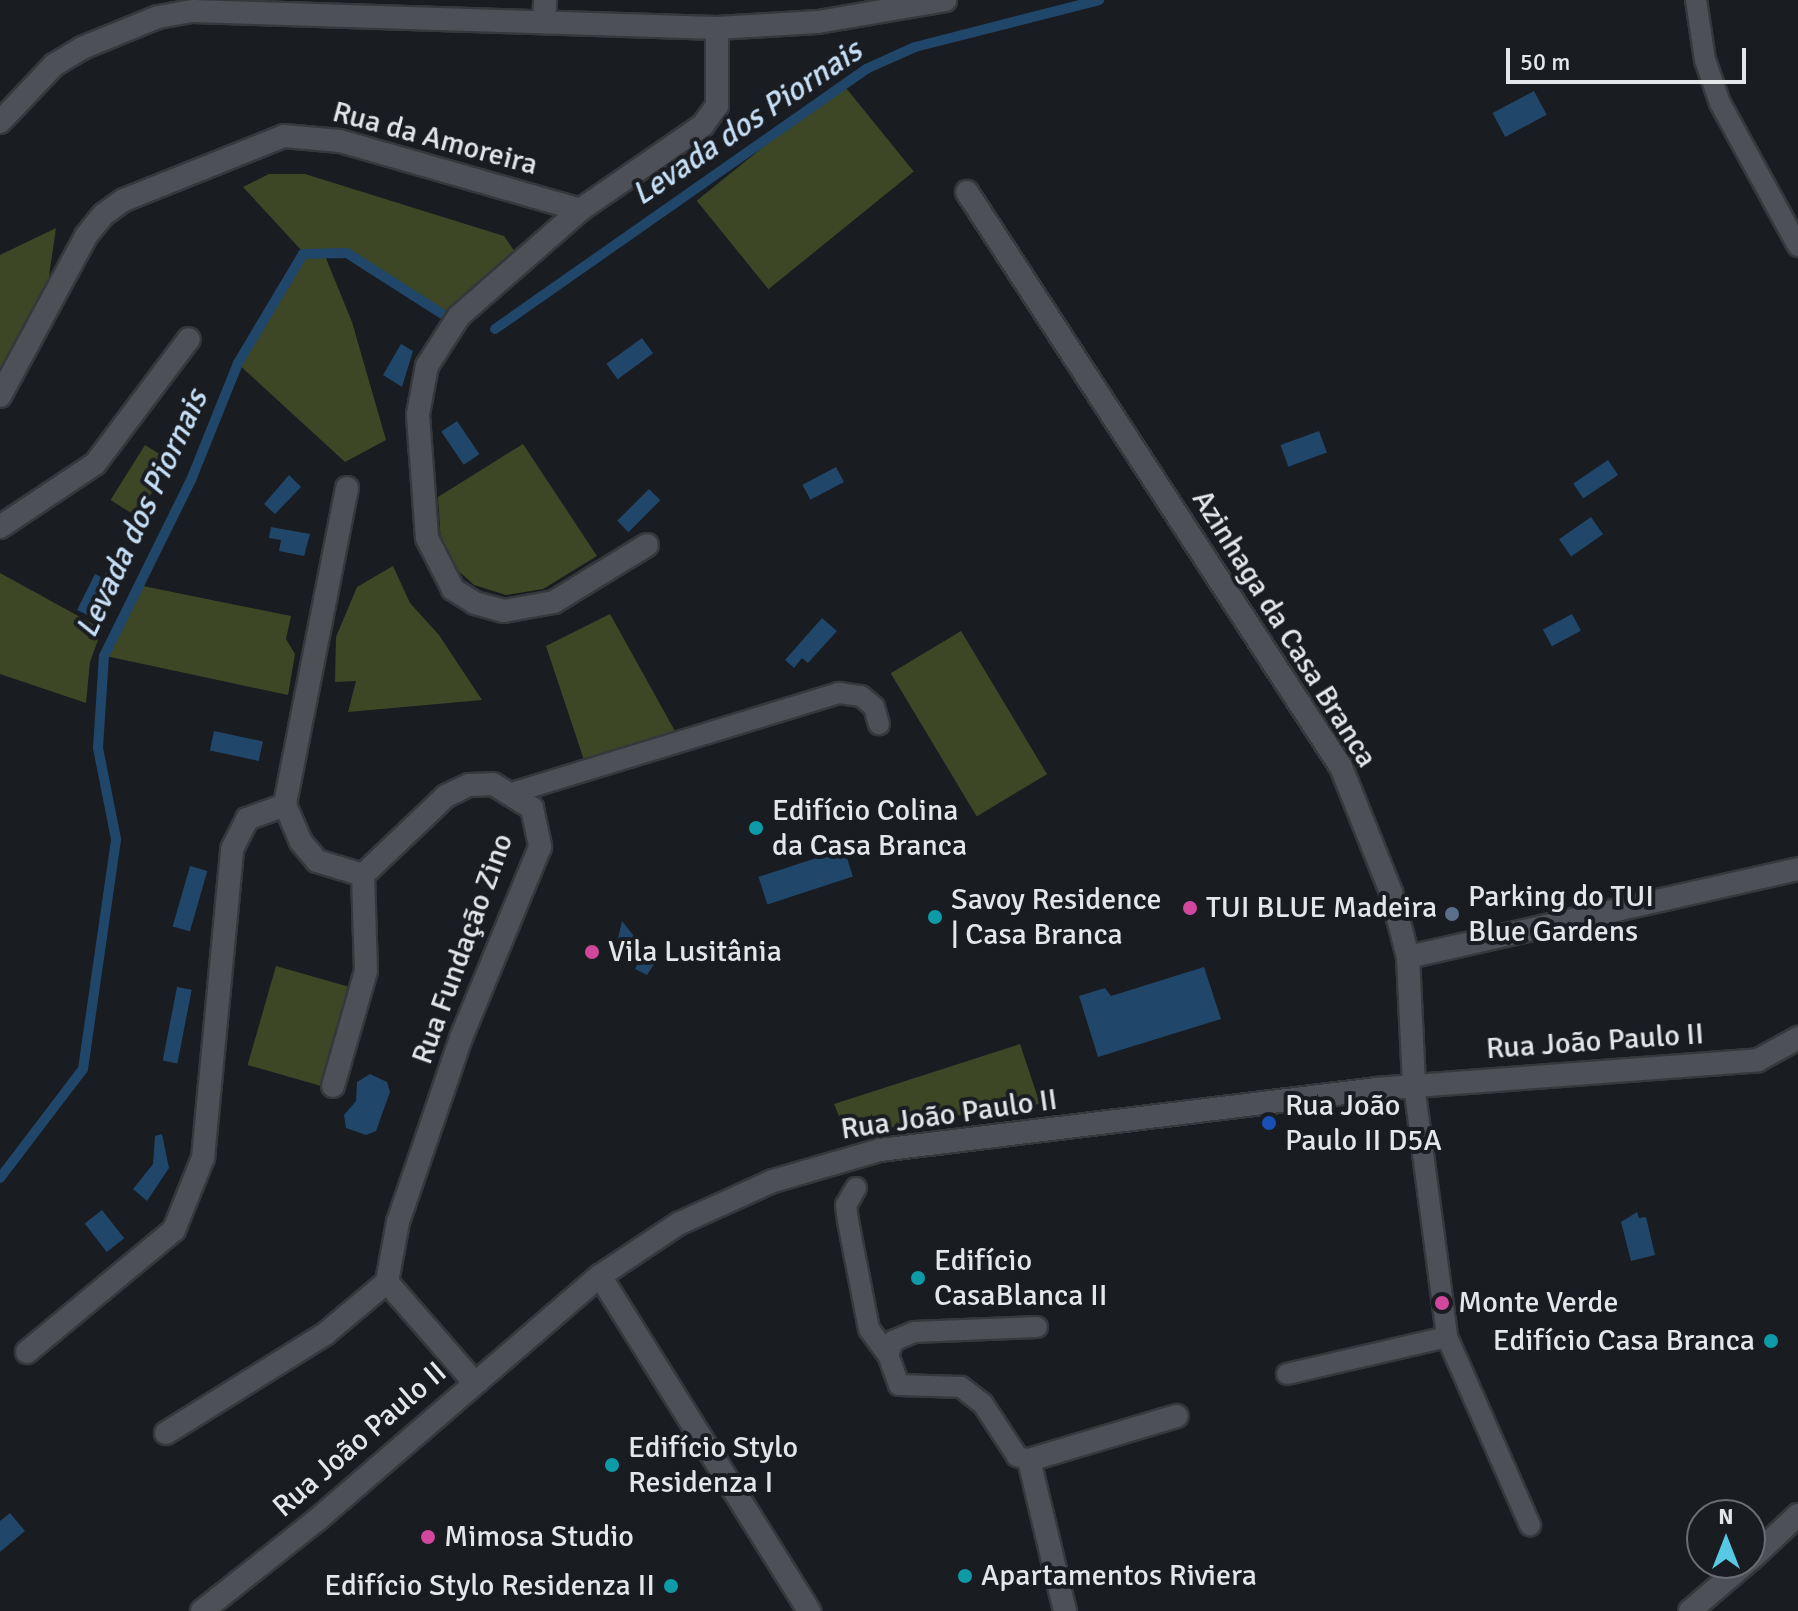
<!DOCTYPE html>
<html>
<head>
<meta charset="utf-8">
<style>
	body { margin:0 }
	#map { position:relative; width:1798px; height:1611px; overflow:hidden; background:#191c21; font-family:Signika,sans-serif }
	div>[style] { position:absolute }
	.green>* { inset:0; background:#3d4726; transform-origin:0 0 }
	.water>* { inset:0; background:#204669; transform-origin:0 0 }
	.stream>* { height:10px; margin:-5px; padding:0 5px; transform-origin:5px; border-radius:5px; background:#204669 }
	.roads { filter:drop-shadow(2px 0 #36383b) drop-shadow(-2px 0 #36383b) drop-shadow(0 2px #36383b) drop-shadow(0 -2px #36383b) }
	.service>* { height:20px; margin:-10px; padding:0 10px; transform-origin:10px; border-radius:10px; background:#4d5056 }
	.minor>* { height:22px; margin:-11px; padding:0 11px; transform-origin:11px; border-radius:11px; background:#4d5056 }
	.tertiary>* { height:22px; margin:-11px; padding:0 11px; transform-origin:11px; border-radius:11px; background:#4d5056 }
	.dots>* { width:22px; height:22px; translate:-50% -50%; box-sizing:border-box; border:4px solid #191c21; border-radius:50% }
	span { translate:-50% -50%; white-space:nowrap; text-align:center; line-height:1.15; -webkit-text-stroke:8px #191c21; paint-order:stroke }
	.street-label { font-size:30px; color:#e4e6ea }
	.poi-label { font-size:30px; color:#e4e6ea }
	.left { translate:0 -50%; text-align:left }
	.right { translate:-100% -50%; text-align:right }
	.water-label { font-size:32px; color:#c7dff6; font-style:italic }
	.north { position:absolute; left:1686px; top:1499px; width:80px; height:80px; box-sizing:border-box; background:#191c21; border:2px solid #6a6d71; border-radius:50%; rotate:0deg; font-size:22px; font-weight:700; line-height:32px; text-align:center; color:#e4e6ea }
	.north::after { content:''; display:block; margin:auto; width:28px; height:36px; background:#57c9e2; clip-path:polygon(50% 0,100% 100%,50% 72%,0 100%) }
	.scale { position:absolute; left:1506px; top:48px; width:240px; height:36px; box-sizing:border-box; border:4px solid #e4e6ea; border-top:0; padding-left:10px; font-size:24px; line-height:28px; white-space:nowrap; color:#e4e6ea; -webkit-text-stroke:6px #191c21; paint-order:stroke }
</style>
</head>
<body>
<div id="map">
	<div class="green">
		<i style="left:842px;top:83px;width:114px;height:187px;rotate:51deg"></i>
		<i style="clip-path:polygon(269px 174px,305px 174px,504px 236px,515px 252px,510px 264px,448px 312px,348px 251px,323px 251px,352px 322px,386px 440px,345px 462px,236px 362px,302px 251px,243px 187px)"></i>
		<i style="clip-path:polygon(56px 228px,47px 290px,0 371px,0 255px)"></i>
		<i style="clip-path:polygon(523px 444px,597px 556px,543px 589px,506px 595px,474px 585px,453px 566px,441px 543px,438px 497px)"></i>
		<i style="left:145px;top:445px;width:31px;height:65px;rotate:32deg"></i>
		<i style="clip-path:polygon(393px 566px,410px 603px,439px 635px,482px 700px,348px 712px,356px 681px,335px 682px,336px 637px,357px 587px)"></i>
		<i style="clip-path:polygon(0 573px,102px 629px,90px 662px,86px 703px,0 674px)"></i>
		<i style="clip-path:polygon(138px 585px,291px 616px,286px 639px,295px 654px,288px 695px,101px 655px)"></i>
		<i style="clip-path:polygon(610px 614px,676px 733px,584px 760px,546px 646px)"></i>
		<i style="left:961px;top:631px;width:167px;height:82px;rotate:59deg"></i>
		<i style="left:276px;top:966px;width:82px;height:103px;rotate:16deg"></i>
		<i style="clip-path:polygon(1020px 1044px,1040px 1104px,919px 1121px,848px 1138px,834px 1104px)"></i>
	</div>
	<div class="water">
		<i style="left:1534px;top:91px;width:27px;height:47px;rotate:62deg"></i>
		<i style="left:642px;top:338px;width:19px;height:44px;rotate:54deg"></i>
		<i style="clip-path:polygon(401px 344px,413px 351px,402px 387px,383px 375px)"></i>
		<i style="left:457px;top:421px;width:40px;height:19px;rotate:56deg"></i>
		<i style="left:1319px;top:431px;width:23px;height:41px;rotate:70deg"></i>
		<i style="left:1608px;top:460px;width:18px;height:42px;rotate:56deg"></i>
		<i style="left:836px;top:467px;width:17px;height:38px;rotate:62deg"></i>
		<i style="clip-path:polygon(289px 475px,301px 487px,275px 514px,264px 504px)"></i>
		<i style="left:649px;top:489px;width:16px;height:45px;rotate:45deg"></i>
		<i style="left:1591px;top:517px;width:21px;height:39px;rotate:55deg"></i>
		<i style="clip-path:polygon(271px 527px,310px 534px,304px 556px,279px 551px,281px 540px,269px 538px)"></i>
		<i style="clip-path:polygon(106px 572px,116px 577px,96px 619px,77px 610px,95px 574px,103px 578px)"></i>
		<i style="left:1572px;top:614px;width:19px;height:33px;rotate:62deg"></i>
		<i style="clip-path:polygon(822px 618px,837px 631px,808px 663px,802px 658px,794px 668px,785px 660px)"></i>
		<i style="left:214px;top:731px;width:50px;height:20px;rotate:12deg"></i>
		<i style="left:844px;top:849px;width:29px;height:90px;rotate:72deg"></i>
		<i style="left:190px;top:866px;width:18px;height:63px;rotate:16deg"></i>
		<i style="clip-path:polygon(622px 921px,655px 963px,647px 975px,635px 969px,639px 961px,616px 947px)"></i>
		<i style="clip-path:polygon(1204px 967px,1221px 1019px,1098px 1057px,1079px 996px,1105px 988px,1111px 996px)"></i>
		<i style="left:177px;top:987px;width:15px;height:75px;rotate:11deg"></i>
		<i style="clip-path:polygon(370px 1074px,387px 1082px,390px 1092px,376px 1131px,366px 1135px,346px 1128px,344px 1115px,356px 1101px,357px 1082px)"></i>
		<i style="clip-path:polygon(162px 1134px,169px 1168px,147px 1201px,133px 1189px,153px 1164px,155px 1136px)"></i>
		<i style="left:102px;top:1210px;width:36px;height:22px;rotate:52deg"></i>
		<i style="clip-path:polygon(1637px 1212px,1639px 1218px,1646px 1217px,1655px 1255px,1631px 1261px,1621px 1222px)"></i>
		<i style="clip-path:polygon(10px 1513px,25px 1531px,0 1552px,0 1521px)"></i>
	</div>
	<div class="stream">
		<i style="left:495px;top:329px;width:453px;rotate:-35deg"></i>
		<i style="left:866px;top:69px;width:54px;rotate:-24.2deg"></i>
		<i style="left:915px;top:47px;width:190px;rotate:-14.3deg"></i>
		<i style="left:0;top:1178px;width:137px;rotate:-52.7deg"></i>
		<i style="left:83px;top:1069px;width:232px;rotate:-81.8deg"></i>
		<i style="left:116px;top:839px;width:93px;rotate:-101.2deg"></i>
		<i style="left:98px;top:748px;width:92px;rotate:-86.3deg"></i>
		<i style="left:104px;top:656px;width:196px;rotate:-63.7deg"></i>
		<i style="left:191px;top:480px;width:126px;rotate:-68.1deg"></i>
		<i style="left:238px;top:363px;width:127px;rotate:-59.2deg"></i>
		<i style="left:303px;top:254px;width:44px;rotate:-1.3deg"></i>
		<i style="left:347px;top:253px;width:112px;rotate:32.6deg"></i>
	</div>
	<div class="roads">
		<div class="service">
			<i style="left:1696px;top:0;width:61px;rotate:81.5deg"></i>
			<i style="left:1705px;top:60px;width:46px;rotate:70.8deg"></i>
			<i style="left:1720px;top:103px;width:163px;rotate:61.4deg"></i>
			<i style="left:515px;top:792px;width:339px;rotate:-17deg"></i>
			<i style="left:839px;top:693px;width:22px;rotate:8deg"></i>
			<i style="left:861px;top:696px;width:17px;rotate:40deg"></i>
			<i style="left:874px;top:707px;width:18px;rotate:74deg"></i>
			<i style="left:1414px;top:1085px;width:254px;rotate:82.5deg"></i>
			<i style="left:1447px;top:1337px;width:206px;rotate:66.2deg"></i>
			<i style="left:856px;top:1188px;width:20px;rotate:120deg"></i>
			<i style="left:846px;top:1205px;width:16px;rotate:83deg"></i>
			<i style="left:848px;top:1221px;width:110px;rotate:79deg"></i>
			<i style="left:869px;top:1329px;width:32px;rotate:54deg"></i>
			<i style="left:1287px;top:1374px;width:164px;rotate:-13deg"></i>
			<i style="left:1029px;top:1460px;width:13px;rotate:-162deg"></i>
			<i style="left:1017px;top:1456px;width:62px;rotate:-123.2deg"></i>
			<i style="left:983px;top:1404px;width:28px;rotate:-142deg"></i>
			<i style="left:961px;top:1387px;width:62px;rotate:-178.2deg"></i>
			<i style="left:899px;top:1385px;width:32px;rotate:-110deg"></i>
			<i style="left:888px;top:1355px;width:15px;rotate:-70deg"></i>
			<i style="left:893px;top:1341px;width:23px;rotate:-23deg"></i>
			<i style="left:914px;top:1332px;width:123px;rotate:-2.3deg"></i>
		</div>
		<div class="minor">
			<i style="left:544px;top:22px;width:22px;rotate:-87deg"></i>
			<i style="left:967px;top:192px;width:686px;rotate:56.96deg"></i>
			<i style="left:1341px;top:767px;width:135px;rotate:68.2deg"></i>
			<i style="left:1391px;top:892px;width:67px;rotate:75.3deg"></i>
			<i style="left:1408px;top:957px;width:128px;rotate:87.3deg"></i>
			<i style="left:0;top:396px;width:182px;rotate:-61.7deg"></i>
			<i style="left:86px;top:236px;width:27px;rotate:-51deg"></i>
			<i style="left:103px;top:215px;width:26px;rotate:-36deg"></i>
			<i style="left:124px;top:200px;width:172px;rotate:-21.8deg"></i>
			<i style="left:284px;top:136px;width:56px;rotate:5.1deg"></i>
			<i style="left:340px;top:141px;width:250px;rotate:16deg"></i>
			<i style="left:347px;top:488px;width:323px;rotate:101.1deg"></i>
			<i style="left:285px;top:805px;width:40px;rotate:66.6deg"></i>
			<i style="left:301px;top:842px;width:25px;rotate:50deg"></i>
			<i style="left:317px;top:861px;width:48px;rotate:16.9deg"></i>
			<i style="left:0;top:527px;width:114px;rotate:-33.6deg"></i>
			<i style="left:95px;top:464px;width:156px;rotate:-53.1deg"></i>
			<i style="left:647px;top:545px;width:109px;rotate:148.5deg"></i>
			<i style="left:554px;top:602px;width:51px;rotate:169.8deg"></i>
			<i style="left:504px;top:611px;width:30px;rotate:-165deg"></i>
			<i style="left:475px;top:603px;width:26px;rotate:-148deg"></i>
			<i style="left:453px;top:589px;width:57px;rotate:-117deg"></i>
			<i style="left:427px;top:538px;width:124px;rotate:-94.2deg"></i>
			<i style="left:418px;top:414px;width:49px;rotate:-79.4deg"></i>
			<i style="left:427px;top:366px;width:59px;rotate:-57.4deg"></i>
			<i style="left:459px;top:316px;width:161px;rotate:-41.2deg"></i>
			<i style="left:580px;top:210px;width:150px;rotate:-34.6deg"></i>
			<i style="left:703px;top:125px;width:24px;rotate:-54deg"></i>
			<i style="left:717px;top:106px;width:78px;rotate:-90deg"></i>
			<i style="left:363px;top:875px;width:115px;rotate:-43.6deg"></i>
			<i style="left:446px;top:796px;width:25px;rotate:-26deg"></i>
			<i style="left:469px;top:785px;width:24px;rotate:-2deg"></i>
			<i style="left:493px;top:784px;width:46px;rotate:31.6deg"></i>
			<i style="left:532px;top:808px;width:40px;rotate:78deg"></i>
			<i style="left:540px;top:847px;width:204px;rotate:112.5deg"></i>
			<i style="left:462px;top:1035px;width:198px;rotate:108.9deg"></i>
			<i style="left:398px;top:1222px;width:61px;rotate:100.4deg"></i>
			<i style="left:1408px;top:957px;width:400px;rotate:-12.7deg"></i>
			<i style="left:333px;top:1086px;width:120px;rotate:-74deg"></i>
			<i style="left:366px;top:971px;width:96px;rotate:-91.8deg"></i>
			<i style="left:600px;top:1276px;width:395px;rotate:58deg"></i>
			<i style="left:387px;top:1282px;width:131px;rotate:49deg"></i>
			<i style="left:27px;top:1352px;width:191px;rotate:-39.7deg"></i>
			<i style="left:174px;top:1230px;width:78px;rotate:-68.1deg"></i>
			<i style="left:203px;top:1158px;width:310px;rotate:-84.6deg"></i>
			<i style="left:232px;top:849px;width:34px;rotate:-63deg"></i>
			<i style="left:247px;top:819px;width:40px;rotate:-20.2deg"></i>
			<i style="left:166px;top:1433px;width:187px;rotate:-31.9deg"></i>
			<i style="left:325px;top:1334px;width:81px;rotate:-40deg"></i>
			<i style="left:1750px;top:1560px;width:66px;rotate:-43.2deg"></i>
			<i style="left:1065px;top:1611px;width:155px;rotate:-103.4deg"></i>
			<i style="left:1029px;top:1460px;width:154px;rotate:-16.6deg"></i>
			<i style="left:1690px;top:1611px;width:74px;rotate:-40.6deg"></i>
		</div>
		<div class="tertiary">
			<i style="left:0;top:122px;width:79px;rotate:-46.5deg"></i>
			<i style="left:54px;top:65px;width:33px;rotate:-31deg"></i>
			<i style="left:82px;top:48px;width:82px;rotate:-22.2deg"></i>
			<i style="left:158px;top:17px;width:36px;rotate:-10deg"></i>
			<i style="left:193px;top:11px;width:524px;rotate:1.86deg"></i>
			<i style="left:717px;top:28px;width:101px;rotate:-3.4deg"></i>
			<i style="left:818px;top:22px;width:129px;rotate:-9.8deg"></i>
			<i style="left:202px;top:1611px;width:147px;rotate:-38.4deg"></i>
			<i style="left:317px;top:1520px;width:374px;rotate:-40.8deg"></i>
			<i style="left:600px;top:1276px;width:94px;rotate:-33.7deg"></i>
			<i style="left:678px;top:1224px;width:104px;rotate:-24.4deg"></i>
			<i style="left:773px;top:1181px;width:111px;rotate:-16.2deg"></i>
			<i style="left:880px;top:1150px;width:500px;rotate:-7deg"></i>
			<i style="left:1376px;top:1089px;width:383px;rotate:-4.3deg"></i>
			<i style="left:1758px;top:1060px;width:46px;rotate:-28.8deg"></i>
		</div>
	</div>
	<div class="dots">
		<i style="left:756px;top:828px;background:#0f9aa8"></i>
		<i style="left:1190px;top:908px;background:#d1479c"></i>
		<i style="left:1452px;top:914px;background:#5c6f8a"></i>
		<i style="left:935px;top:917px;background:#0f9aa8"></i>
		<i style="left:592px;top:952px;background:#d1479c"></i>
		<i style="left:1269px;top:1123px;background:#1a4fb4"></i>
		<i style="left:918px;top:1278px;background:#0f9aa8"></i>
		<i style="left:1442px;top:1303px;background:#d1479c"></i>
		<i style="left:1771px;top:1341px;background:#0f9aa8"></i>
		<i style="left:612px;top:1465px;background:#0f9aa8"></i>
		<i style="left:428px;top:1537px;background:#d1479c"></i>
		<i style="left:965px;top:1576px;background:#0f9aa8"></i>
		<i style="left:671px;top:1586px;background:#0f9aa8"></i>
	</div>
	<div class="street-label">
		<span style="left:435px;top:139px;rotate:15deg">Rua da Amoreira</span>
		<span style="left:1284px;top:629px;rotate:58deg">Azinhaga da Casa Branca</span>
		<span style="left:463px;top:949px;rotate:-70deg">Rua Fundação Zino</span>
		<span style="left:1595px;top:1042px;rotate:-4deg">Rua João Paulo II</span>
		<span style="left:949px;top:1115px;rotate:-8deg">Rua João Paulo II</span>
		<span style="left:360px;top:1440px;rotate:-41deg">Rua João Paulo II</span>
	</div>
	<div class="poi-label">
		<span class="left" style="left:772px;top:828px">Edifício Colina<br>da Casa Branca</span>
		<span class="left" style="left:1468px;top:914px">Parking do TUI<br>Blue Gardens</span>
		<span class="left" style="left:951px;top:917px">Savoy Residence<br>| Casa Branca</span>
		<span class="left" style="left:1206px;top:908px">TUI BLUE Madeira</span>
		<span class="left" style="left:608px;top:952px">Vila Lusitânia</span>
		<span class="left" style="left:1285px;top:1123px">Rua João<br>Paulo II D5A</span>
		<span class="left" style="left:934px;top:1278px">Edifício<br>CasaBlanca II</span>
		<span class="left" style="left:1458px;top:1303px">Monte Verde</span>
		<span class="right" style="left:1755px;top:1341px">Edifício Casa Branca</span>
		<span class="left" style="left:628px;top:1465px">Edifício Stylo<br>Residenza I</span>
		<span class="left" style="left:444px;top:1537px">Mimosa Studio</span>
		<span class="left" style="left:981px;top:1576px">Apartamentos Riviera</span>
		<span class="right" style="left:655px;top:1586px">Edifício Stylo Residenza II</span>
	</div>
	<div class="water-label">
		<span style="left:747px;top:123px;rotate:-34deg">Levada dos Piornais</span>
		<span style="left:142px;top:514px;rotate:-65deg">Levada dos Piornais</span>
	</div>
	<div class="north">N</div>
	<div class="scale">50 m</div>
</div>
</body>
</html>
